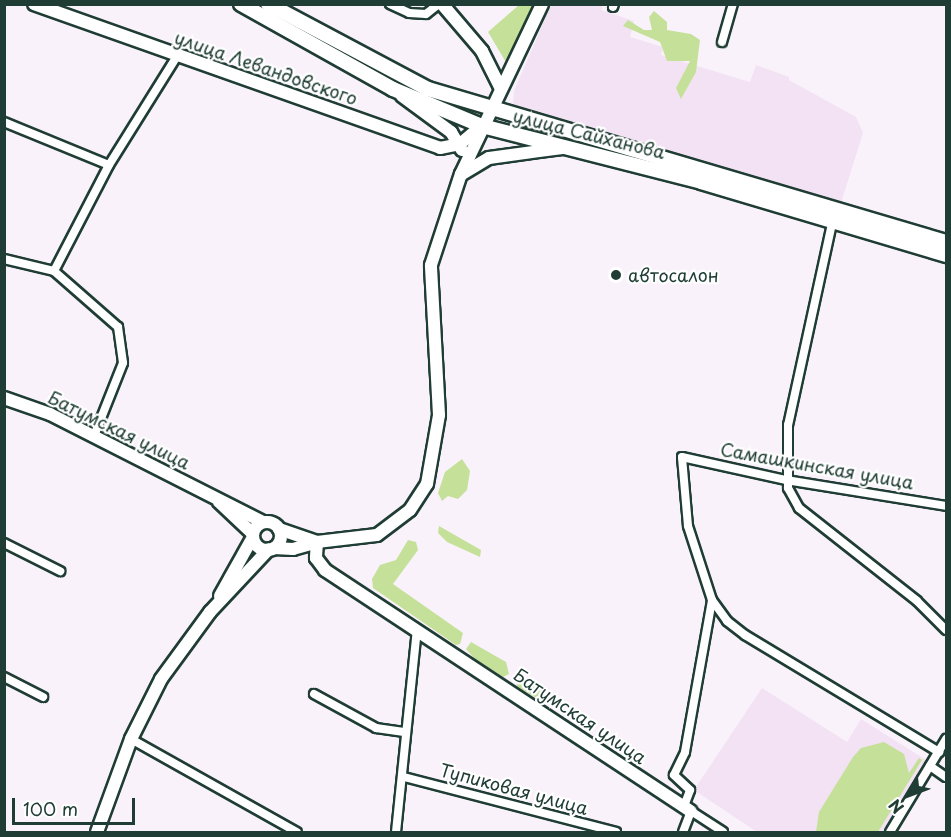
<!DOCTYPE html>
<html>
<head>
<meta charset="utf-8">
<style>
	body { margin:0 }
	#map { position:relative; width:951px; height:837px; overflow:hidden; background:#f9f2fa; font-family:"Playpen Sans",sans-serif }
	div>[style] { position:absolute }
	.built>* { inset:0; background:#f2e2f4 }
	.green>* { inset:0; background:#c5e199 }
	.roads { filter:drop-shadow(2px 0 #1f3d34) drop-shadow(-2px 0 #1f3d34) drop-shadow(0 2px #1f3d34) drop-shadow(0 -2px #1f3d34) }
	.street>* { height:8px; margin:-4px; padding:0 4px; transform-origin:4px; border-radius:4px; background:#fff }
	.secondary>* { height:12px; margin:-6px; padding:0 6px; transform-origin:6px; border-radius:6px; background:#fff }
	.secondary>.ring { margin:-6px; padding:0; box-sizing:content-box; background:none; border:12px solid #fff; border-radius:50% }
	.primary>* { height:14px; margin:-7px; padding:0 7px; transform-origin:7px; border-radius:7px; background:#fff }
	.dots>* { width:16px; height:16px; translate:-50% -50%; box-sizing:border-box; border:3px solid #fff; border-radius:50% }
	span { translate:-50% -50%; white-space:nowrap; text-align:center; line-height:1.15; -webkit-text-stroke:4.5px #fff; paint-order:stroke }
	.street-label { font-size:18px; color:#1f3d34 }
	.poi-label { font-size:18px; color:#1f3d34 }
	.left { translate:0 -50%; text-align:left }
	.frame { position:absolute; inset:0; border:6px solid #1f3d34; pointer-events:none }
	.north { position:absolute; left:879px; top:765px; width:60px; height:60px; -webkit-text-stroke:4px #fff; paint-order:stroke; rotate:228deg; font-size:16px; font-weight:700; line-height:24px; text-align:center; color:#1f3d34 }
	.north::after { content:''; display:block; margin:auto; width:21px; height:27px; background:#1f3d34; clip-path:polygon(50% 0,100% 100%,50% 72%,0 100%) }
	.scale { position:absolute; left:12px; top:798px; width:123px; height:27px; box-sizing:border-box; border:3px solid #1f3d34; border-top:0; padding-left:8px; font-size:18px; line-height:21px; white-space:nowrap; color:#1f3d34; -webkit-text-stroke:4px #fff; paint-order:stroke }
</style>
</head>
<body>
<div id="map">
	<div class="built">
		<i style="clip-path:polygon(551px 5px,602px 5px,601px 10px,634px 21px,630px 37px,663px 47px,661px 55px,750px 82px,756px 65px,789px 77px,789px 80px,856px 117px,863px 133px,840px 206px,513px 107px,514px 91px)"></i>
		<i style="clip-path:polygon(762px 688px,847px 742px,861px 719px,926px 760px,882px 832px,757px 832px,694px 790px)"></i>
	</div>
	<div class="green">
		<i style="clip-path:polygon(519px 5px,533px 5px,507px 64px,488px 32px)"></i>
		<i style="clip-path:polygon(654px 11px,667px 22px,667px 30px,691px 34px,700px 40px,696px 72px,681px 99px,676px 88px,690px 61px,667px 61px,660px 42px,623px 26px,628px 20px,644px 30px,652px 30px,649px 17px)"></i>
		<i style="clip-path:polygon(462px 459px,470px 471px,467px 490px,458px 499px,448px 496px,442px 501px,438px 493px,445px 472px)"></i>
		<i style="clip-path:polygon(439px 526px,481px 550px,480px 557px,447px 542px,438px 533px)"></i>
		<i style="clip-path:polygon(408px 540px,416px 542px,418px 550px,393px 584px,463px 633px,460px 644px,456px 645px,373px 588px,372px 579px,380px 565px,396px 560px)"></i>
		<i style="clip-path:polygon(471px 642px,506px 662px,509px 674px,503px 677px,474px 658px,466px 649px)"></i>
		<i style="clip-path:polygon(520px 676px,549px 693px,548px 700px,543px 702px,518px 687px,515px 681px)"></i>
		<i style="clip-path:polygon(884px 742px,904px 754px,909px 773px,919px 758px,922px 760px,878px 832px,816px 832px,819px 812px,853px 757px,861px 748px)"></i>
	</div>
	<div class="roads">
		<div class="street">
			<i style="left:390px;top:4px;width:21px;rotate:25deg"></i>
			<i style="left:409px;top:13px;width:17px;rotate:3deg"></i>
			<i style="left:426px;top:14px;width:16px;rotate:-38deg"></i>
			<i style="left:613px;top:7px;width:3px;rotate:-72deg"></i>
			<i style="left:722px;top:42px;width:40px;rotate:-74deg"></i>
			<i style="left:4px;top:122px;width:113px;rotate:22.3deg"></i>
			<i style="left:833px;top:219px;width:211px;rotate:102.3deg"></i>
			<i style="left:788px;top:425px;width:63px;rotate:90deg"></i>
			<i style="left:788px;top:488px;width:23px;rotate:61deg"></i>
			<i style="left:799px;top:508px;width:150px;rotate:38.2deg"></i>
			<i style="left:917px;top:601px;width:41px;rotate:45deg"></i>
			<i style="left:4px;top:259px;width:51px;rotate:13.5deg"></i>
			<i style="left:54px;top:271px;width:85px;rotate:41.2deg"></i>
			<i style="left:118px;top:327px;width:36px;rotate:82deg"></i>
			<i style="left:123px;top:363px;width:79px;rotate:111.7deg"></i>
			<i style="left:54px;top:271px;width:119px;rotate:-62.6deg"></i>
			<i style="left:109px;top:165px;width:128px;rotate:-58deg"></i>
			<i style="left:4px;top:543px;width:63px;rotate:26.6deg"></i>
			<i style="left:712px;top:600px;width:26px;rotate:54deg"></i>
			<i style="left:727px;top:621px;width:23px;rotate:38deg"></i>
			<i style="left:745px;top:635px;width:227px;rotate:31.1deg"></i>
			<i style="left:4px;top:677px;width:44px;rotate:27.1deg"></i>
			<i style="left:314px;top:694px;width:71px;rotate:28.7deg"></i>
			<i style="left:376px;top:728px;width:30px;rotate:8deg"></i>
			<i style="left:131px;top:739px;width:190px;rotate:29.3deg"></i>
			<i style="left:930px;top:766px;width:19px;rotate:35deg"></i>
			<i style="left:404px;top:777px;width:219px;rotate:14.5deg"></i>
			<i style="left:684px;top:806px;width:17px;rotate:-69deg"></i>
			<i style="left:690px;top:790px;width:22px;rotate:-137deg"></i>
			<i style="left:674px;top:775px;width:25px;rotate:-64deg"></i>
			<i style="left:685px;top:752px;width:154px;rotate:-79.9deg"></i>
			<i style="left:712px;top:600px;width:78px;rotate:-108deg"></i>
			<i style="left:688px;top:526px;width:69px;rotate:-95deg"></i>
			<i style="left:682px;top:457px;width:107px;rotate:12.5deg"></i>
			<i style="left:786px;top:480px;width:162px;rotate:9.2deg"></i>
			<i style="left:396px;top:832px;width:203px;rotate:-84.1deg"></i>
			<i style="left:683px;top:832px;width:22px;rotate:-69deg"></i>
			<i style="left:691px;top:811px;width:38px;rotate:33deg"></i>
			<i style="left:890px;top:832px;width:109px;rotate:-58.9deg"></i>
		</div>
		<div class="secondary">
			<i style="left:34px;top:4px;width:431px;rotate:19.5deg"></i>
			<i style="left:440px;top:148px;width:20px;rotate:-11deg"></i>
			<i style="left:460px;top:144px;width:25px;rotate:-40deg"></i>
			<i style="left:442px;top:4px;width:62px;rotate:49.6deg"></i>
			<i style="left:482px;top:51px;width:42px;rotate:63.4deg"></i>
			<i style="left:402px;top:96px;width:61px;rotate:36.3deg"></i>
			<i style="left:451px;top:132px;width:21px;rotate:59deg"></i>
			<i style="left:462px;top:174px;width:31px;rotate:-31deg"></i>
			<i style="left:489px;top:158px;width:74px;rotate:-7.8deg"></i>
			<i style="left:4px;top:398px;width:49px;rotate:19.2deg"></i>
			<i style="left:50px;top:414px;width:239px;rotate:26.9deg"></i>
			<i style="left:219px;top:502px;width:47px;rotate:43.3deg"></i>
			<i class="ring" style="left:253px;top:522px;width:16px;height:16px"></i>
			<i style="left:279px;top:529px;width:40px;rotate:18.9deg"></i>
			<i style="left:317px;top:542px;width:60px;rotate:-6.7deg"></i>
			<i style="left:377px;top:535px;width:41px;rotate:-37.1deg"></i>
			<i style="left:410px;top:510px;width:31px;rotate:-57deg"></i>
			<i style="left:427px;top:484px;width:70px;rotate:-80.1deg"></i>
			<i style="left:439px;top:415px;width:150px;rotate:-93.1deg"></i>
			<i style="left:431px;top:265px;width:96px;rotate:-71.8deg"></i>
			<i style="left:461px;top:174px;width:188px;rotate:-64.5deg"></i>
			<i style="left:317px;top:542px;width:16px;rotate:94deg"></i>
			<i style="left:316px;top:558px;width:15px;rotate:53deg"></i>
			<i style="left:325px;top:570px;width:438px;rotate:33.4deg"></i>
			<i style="left:274px;top:548px;width:19px;rotate:3deg"></i>
			<i style="left:293px;top:549px;width:25px;rotate:-16deg"></i>
			<i style="left:220px;top:596px;width:68px;rotate:-60.8deg"></i>
			<i style="left:97px;top:832px;width:99px;rotate:-69.9deg"></i>
			<i style="left:131px;top:739px;width:67px;rotate:-63.4deg"></i>
			<i style="left:161px;top:679px;width:83px;rotate:-53.8deg"></i>
			<i style="left:210px;top:612px;width:86px;rotate:-46.9deg"></i>
		</div>
		<div class="primary">
			<i style="left:241px;top:4px;width:174px;rotate:29.2deg"></i>
			<i style="left:393px;top:89px;width:96px;rotate:22.6deg"></i>
			<i style="left:482px;top:126px;width:226px;rotate:14.3deg"></i>
			<i style="left:701px;top:182px;width:256px;rotate:16.6deg"></i>
			<i style="left:268px;top:4px;width:181px;rotate:28deg"></i>
			<i style="left:428px;top:89px;width:540px;rotate:16.46deg"></i>
		</div>
	</div>
	<div class="dots">
		<i style="left:616px;top:275px;background:#1f3d34"></i>
	</div>
	<div class="street-label">
		<span style="left:266px;top:68px;rotate:19deg">улица Левандовского</span>
		<span style="left:589px;top:134px;rotate:14deg">улица Сайханова</span>
		<span style="left:119px;top:430px;rotate:26deg">Батумская улица</span>
		<span style="left:817px;top:466px;rotate:10deg">Самашкинская улица</span>
		<span style="left:580px;top:716px;rotate:34deg">Батумская улица</span>
		<span style="left:514px;top:789px;rotate:15deg">Тупиковая улица</span>
	</div>
	<div class="poi-label">
		<span class="left" style="left:628px;top:275px">автосалон</span>
	</div>
	<div class="frame"></div>
	<div class="north">N</div>
	<div class="scale">100 m</div>
</div>
</body>
</html>
